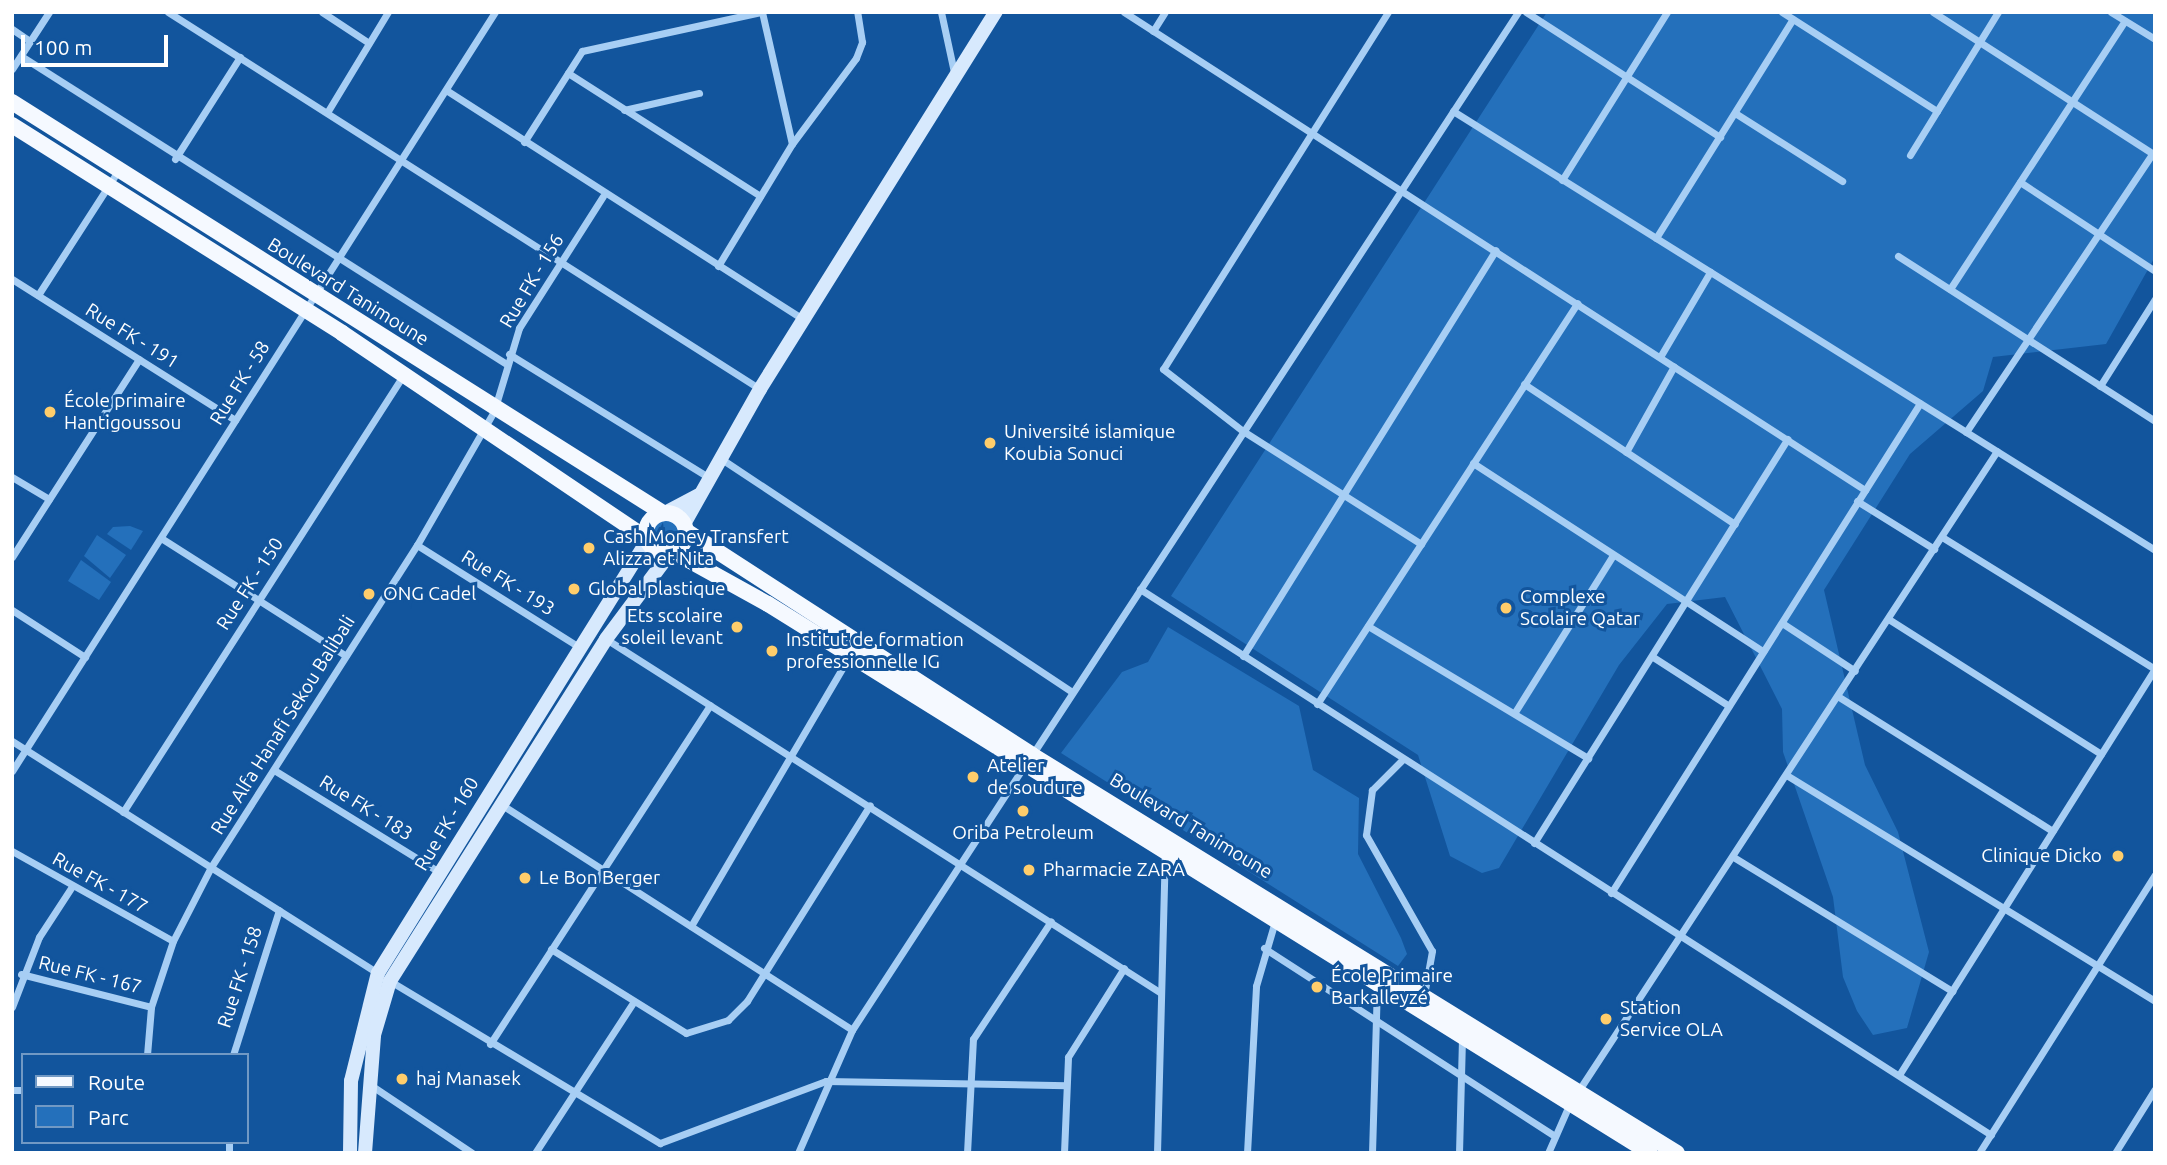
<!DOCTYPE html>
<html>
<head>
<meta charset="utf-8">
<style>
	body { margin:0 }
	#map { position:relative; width:2167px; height:1165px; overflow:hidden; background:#12559d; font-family:Ubuntu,sans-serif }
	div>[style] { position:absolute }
	.green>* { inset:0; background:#2470bb }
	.round { border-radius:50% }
	.street>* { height:7px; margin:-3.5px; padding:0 3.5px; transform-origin:3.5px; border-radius:3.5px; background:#a7cef4 }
	.secondary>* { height:14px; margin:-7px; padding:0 7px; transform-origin:7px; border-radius:7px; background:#d7e9fd }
	.primary>* { height:16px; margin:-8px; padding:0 8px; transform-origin:8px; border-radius:8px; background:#f5f9ff }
	.primary>.ring { margin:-8px; padding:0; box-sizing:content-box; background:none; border:16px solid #f5f9ff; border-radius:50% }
	.dots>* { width:19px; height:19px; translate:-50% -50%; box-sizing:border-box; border:4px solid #12559d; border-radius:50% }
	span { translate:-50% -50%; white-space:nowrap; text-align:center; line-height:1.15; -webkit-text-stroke:6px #12559d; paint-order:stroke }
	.street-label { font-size:19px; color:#fff }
	.poi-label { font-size:19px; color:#fff }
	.left { translate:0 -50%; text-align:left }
	.right { translate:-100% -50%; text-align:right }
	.frame { position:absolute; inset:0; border:14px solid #fff; pointer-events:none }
	.legend { position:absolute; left:21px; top:1053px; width:228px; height:91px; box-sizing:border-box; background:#12559d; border:2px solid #7199c4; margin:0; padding:9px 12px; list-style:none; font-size:21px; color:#fff }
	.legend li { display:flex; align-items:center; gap:14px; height:35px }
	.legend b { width:35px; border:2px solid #7199c4 }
	.scale { position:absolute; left:21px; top:35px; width:147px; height:32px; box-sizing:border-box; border:4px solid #fff; border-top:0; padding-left:9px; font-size:21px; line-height:24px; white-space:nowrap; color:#fff; -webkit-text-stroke:5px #12559d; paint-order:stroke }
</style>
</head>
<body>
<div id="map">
	<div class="green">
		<i style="clip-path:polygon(1547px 12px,2155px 12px,2155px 257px,2106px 344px,1993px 357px,1983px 391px,1910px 454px,1824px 590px,1865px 765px,1898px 832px,1929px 952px,1907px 1028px,1873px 1035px,1857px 1011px,1843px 977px,1833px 897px,1783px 752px,1782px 709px,1725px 597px,1667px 604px,1619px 665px,1499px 868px,1482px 873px,1450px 856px,1418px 755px,1171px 596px)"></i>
		<i class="round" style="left:652px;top:517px;width:30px;height:30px"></i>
		<i style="clip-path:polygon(130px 526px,143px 531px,131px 550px,107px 534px,113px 527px)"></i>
		<i style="clip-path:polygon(97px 535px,126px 555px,110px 578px,84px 556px)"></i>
		<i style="clip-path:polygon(81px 560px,111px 582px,99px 600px,68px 581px)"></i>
		<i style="clip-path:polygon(1168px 627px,1299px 706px,1313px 770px,1359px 798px,1358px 854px,1401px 938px,1407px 954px,1398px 966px,1061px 753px,1122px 672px,1148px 662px)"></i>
	</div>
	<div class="street">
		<i style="left:168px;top:12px;width:702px;rotate:32.49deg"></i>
		<i style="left:322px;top:12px;width:56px;rotate:33.4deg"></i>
		<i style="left:762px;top:12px;width:135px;rotate:77.2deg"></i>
		<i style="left:941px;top:12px;width:66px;rotate:77.8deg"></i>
		<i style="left:1124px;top:12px;width:882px;rotate:32.83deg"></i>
		<i style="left:1388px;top:12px;width:422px;rotate:122.2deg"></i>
		<i style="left:1163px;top:369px;width:101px;rotate:37.8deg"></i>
		<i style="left:1243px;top:431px;width:211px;rotate:32.4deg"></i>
		<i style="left:1526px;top:12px;width:231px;rotate:32.8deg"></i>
		<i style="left:1782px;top:12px;width:184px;rotate:32.6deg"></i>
		<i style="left:1933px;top:12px;width:264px;rotate:32.8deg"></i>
		<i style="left:2111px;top:12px;width:52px;rotate:31.5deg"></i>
		<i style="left:12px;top:29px;width:22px;rotate:34deg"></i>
		<i style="left:1153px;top:31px;width:22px;rotate:-58deg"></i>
		<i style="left:21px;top:56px;width:573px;rotate:32.39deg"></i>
		<i style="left:12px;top:69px;width:68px;rotate:-57deg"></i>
		<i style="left:568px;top:73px;width:228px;rotate:32.6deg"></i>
		<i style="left:446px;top:90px;width:424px;rotate:32.7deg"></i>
		<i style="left:624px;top:110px;width:77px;rotate:-12.8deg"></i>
		<i style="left:328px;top:111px;width:116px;rotate:-58.8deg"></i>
		<i style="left:1453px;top:111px;width:828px;rotate:32.02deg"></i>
		<i style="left:1735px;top:113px;width:127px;rotate:32.4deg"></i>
		<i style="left:524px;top:142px;width:108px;rotate:-57.5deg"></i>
		<i style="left:582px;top:51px;width:183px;rotate:-12.3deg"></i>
		<i style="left:1910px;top:155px;width:168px;rotate:-58.4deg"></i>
		<i style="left:175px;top:159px;width:121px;rotate:-57.5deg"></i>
		<i style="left:1562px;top:180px;width:198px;rotate:-58deg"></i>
		<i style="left:2020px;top:182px;width:162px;rotate:33.4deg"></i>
		<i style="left:1656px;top:238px;width:258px;rotate:-58deg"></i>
		<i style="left:1898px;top:256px;width:305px;rotate:32.7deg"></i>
		<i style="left:718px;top:266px;width:143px;rotate:-58.8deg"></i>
		<i style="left:792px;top:144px;width:107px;rotate:-53.3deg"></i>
		<i style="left:856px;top:58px;width:17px;rotate:-69deg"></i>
		<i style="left:862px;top:42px;width:30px;rotate:-99deg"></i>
		<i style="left:12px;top:279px;width:264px;rotate:32.3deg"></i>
		<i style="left:1950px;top:289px;width:320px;rotate:-56.9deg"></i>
		<i style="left:38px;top:295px;width:148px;rotate:-57.2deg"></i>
		<i style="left:509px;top:354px;width:234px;rotate:31.7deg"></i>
		<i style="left:1660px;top:357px;width:99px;rotate:-59.5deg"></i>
		<i style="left:1524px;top:384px;width:253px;rotate:33.6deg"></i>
		<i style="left:2100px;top:386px;width:103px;rotate:-57.7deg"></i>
		<i style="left:1966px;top:432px;width:334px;rotate:-56.2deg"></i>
		<i style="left:1626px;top:452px;width:98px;rotate:-60.8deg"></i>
		<i style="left:720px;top:458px;width:423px;rotate:33.6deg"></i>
		<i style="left:1473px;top:463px;width:346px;rotate:33deg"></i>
		<i style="left:12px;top:477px;width:43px;rotate:30.7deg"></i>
		<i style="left:1857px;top:501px;width:91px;rotate:31.9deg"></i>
		<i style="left:1942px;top:537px;width:251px;rotate:31.8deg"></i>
		<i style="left:161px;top:538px;width:219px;rotate:32.5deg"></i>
		<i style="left:417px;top:545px;width:195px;rotate:32.2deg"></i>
		<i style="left:12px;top:557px;width:235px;rotate:-57.3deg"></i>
		<i style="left:1140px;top:589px;width:1011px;rotate:32.68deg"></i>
		<i style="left:12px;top:610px;width:87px;rotate:32.8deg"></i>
		<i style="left:1890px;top:620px;width:250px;rotate:32.4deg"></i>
		<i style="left:1782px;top:623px;width:87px;rotate:33.3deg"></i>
		<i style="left:1368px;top:626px;width:257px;rotate:31deg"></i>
		<i style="left:606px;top:639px;width:658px;rotate:32.53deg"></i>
		<i style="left:1243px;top:656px;width:478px;rotate:-58.1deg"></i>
		<i style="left:1653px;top:657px;width:90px;rotate:32.8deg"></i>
		<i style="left:1839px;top:697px;width:252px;rotate:32.1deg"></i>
		<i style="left:1317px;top:704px;width:478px;rotate:-57deg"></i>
		<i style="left:1515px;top:712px;width:185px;rotate:-58deg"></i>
		<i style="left:12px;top:741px;width:433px;rotate:32.4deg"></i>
		<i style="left:1032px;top:755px;width:888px;rotate:-56.81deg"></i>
		<i style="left:1403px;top:759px;width:44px;rotate:135deg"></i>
		<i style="left:1372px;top:790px;width:45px;rotate:97.6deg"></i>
		<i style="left:1366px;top:835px;width:133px;rotate:60.4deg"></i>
		<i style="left:1432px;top:951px;width:45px;rotate:100.3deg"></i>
		<i style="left:274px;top:770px;width:196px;rotate:31.7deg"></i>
		<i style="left:12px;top:771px;width:900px;rotate:-57.53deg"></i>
		<i style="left:1788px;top:776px;width:430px;rotate:31.5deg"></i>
		<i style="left:502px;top:805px;width:416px;rotate:32.7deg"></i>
		<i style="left:123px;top:812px;width:520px;rotate:-57.32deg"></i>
		<i style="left:1534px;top:843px;width:477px;rotate:-57.9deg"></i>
		<i style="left:12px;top:851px;width:184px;rotate:29.2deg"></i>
		<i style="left:1735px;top:858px;width:255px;rotate:31.5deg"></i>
		<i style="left:1611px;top:893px;width:579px;rotate:-57.76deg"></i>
		<i style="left:691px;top:926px;width:312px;rotate:-59.6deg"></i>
		<i style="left:1264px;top:948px;width:343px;rotate:32.9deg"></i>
		<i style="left:551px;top:949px;width:159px;rotate:31.9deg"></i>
		<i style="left:686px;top:1033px;width:44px;rotate:-17.2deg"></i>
		<i style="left:728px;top:1020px;width:27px;rotate:-45deg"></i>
		<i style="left:747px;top:1001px;width:231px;rotate:-57.9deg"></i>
		<i style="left:21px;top:974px;width:134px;rotate:14.2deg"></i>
		<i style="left:390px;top:981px;width:315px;rotate:31deg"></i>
		<i style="left:660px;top:1143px;width:177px;rotate:-20.5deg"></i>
		<i style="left:826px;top:1081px;width:240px;rotate:1deg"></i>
		<i style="left:12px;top:1007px;width:75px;rotate:-68.9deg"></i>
		<i style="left:39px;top:937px;width:59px;rotate:-56.9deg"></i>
		<i style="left:490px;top:1044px;width:404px;rotate:-57deg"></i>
		<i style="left:147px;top:1055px;width:48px;rotate:-85.2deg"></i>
		<i style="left:151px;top:1007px;width:70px;rotate:-71.6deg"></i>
		<i style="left:173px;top:941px;width:83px;rotate:-62.8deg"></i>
		<i style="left:211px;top:867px;width:382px;rotate:-57.4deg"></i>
		<i style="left:417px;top:545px;width:155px;rotate:-60.1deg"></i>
		<i style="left:494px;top:411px;width:87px;rotate:-73.2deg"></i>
		<i style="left:519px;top:328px;width:156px;rotate:-57.5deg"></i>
		<i style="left:233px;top:1055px;width:152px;rotate:-72.4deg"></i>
		<i style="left:1899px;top:1075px;width:480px;rotate:-57.8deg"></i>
		<i style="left:372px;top:1086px;width:120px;rotate:33.8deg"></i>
		<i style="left:12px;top:1090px;width:11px"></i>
		<i style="left:1577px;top:1093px;width:767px;rotate:-56.81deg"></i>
		<i style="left:229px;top:1153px;width:11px;rotate:-90deg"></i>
		<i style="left:535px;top:1153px;width:181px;rotate:-56.9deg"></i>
		<i style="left:798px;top:1153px;width:134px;rotate:-66.3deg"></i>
		<i style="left:852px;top:1030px;width:316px;rotate:-56.9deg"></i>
		<i style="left:967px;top:1153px;width:114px;rotate:-87deg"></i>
		<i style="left:973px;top:1039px;width:141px;rotate:-56.5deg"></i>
		<i style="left:1064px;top:1153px;width:96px;rotate:-87.6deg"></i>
		<i style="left:1068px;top:1057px;width:105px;rotate:-57.8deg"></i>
		<i style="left:1157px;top:1153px;width:299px;rotate:-88.5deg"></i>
		<i style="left:1247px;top:1153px;width:167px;rotate:-86.9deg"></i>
		<i style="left:1256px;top:986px;width:68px;rotate:-73.7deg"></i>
		<i style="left:1372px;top:1153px;width:167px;rotate:-88.3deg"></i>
		<i style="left:1459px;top:1153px;width:115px;rotate:-88.5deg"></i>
		<i style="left:1548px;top:1153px;width:55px;rotate:-66.3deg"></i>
		<i style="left:1979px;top:1153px;width:329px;rotate:-57.7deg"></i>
		<i style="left:2115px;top:1153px;width:75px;rotate:-58deg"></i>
	</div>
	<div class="secondary">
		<i style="left:665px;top:513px;width:38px;rotate:-28deg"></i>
		<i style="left:684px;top:524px;width:155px;rotate:-60.6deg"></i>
		<i style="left:760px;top:389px;width:445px;rotate:-58deg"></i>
		<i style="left:350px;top:1153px;width:72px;rotate:-89.2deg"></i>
		<i style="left:351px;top:1081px;width:111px;rotate:-76deg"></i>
		<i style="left:378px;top:973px;width:509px;rotate:-58.09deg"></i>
		<i style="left:365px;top:1153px;width:118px;rotate:-85.6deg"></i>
		<i style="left:374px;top:1035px;width:56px;rotate:-73.5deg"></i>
		<i style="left:390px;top:981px;width:404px;rotate:-57.7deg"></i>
		<i style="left:606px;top:639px;width:107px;rotate:-53.3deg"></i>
	</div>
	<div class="primary">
		<i style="left:12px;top:102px;width:770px;rotate:32.27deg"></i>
		<i style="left:12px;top:125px;width:390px;rotate:32.2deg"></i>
		<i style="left:342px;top:333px;width:367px;rotate:34deg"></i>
		<i class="ring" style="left:646px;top:513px;width:24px;height:24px"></i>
		<i style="left:686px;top:531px;width:412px;rotate:32.9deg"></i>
		<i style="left:1032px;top:755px;width:758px;rotate:31.68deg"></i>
		<i style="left:674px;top:552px;width:107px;rotate:29deg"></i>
		<i style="left:768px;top:604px;width:1039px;rotate:31.9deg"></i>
	</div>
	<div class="dots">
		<i style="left:50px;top:412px;background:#ffcd6b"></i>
		<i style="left:990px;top:443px;background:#ffcd6b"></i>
		<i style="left:589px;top:548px;background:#ffcd6b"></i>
		<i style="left:574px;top:589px;background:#ffcd6b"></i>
		<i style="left:369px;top:594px;background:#ffcd6b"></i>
		<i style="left:1506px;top:608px;background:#ffcd6b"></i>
		<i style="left:737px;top:627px;background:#ffcd6b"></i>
		<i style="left:772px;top:651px;background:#ffcd6b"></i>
		<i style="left:973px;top:777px;background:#ffcd6b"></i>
		<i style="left:1023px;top:811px;background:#ffcd6b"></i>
		<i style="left:2118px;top:856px;background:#ffcd6b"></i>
		<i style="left:1029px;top:870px;background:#ffcd6b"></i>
		<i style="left:525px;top:878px;background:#ffcd6b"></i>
		<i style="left:1317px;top:987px;background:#ffcd6b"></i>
		<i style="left:1606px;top:1019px;background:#ffcd6b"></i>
		<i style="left:402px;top:1079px;background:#ffcd6b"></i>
	</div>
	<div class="street-label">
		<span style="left:532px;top:281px;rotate:-59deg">Rue FK - 156</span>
		<span style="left:348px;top:292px;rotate:32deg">Boulevard Tanimoune</span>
		<span style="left:132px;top:336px;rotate:32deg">Rue FK - 191</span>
		<span style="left:240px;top:383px;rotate:-58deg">Rue FK - 58</span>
		<span style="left:508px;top:583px;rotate:32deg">Rue FK - 193</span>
		<span style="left:250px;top:584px;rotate:-57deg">Rue FK - 150</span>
		<span style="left:283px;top:725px;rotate:-58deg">Rue Alfa Hanafi Sekou Balibali</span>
		<span style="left:366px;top:808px;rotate:32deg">Rue FK - 183</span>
		<span style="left:447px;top:824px;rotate:-59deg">Rue FK - 160</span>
		<span style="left:1191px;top:826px;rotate:31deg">Boulevard Tanimoune</span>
		<span style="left:100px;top:883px;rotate:29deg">Rue FK - 177</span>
		<span style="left:90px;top:975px;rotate:14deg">Rue FK - 167</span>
		<span style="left:240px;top:977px;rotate:-72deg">Rue FK - 158</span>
	</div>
	<div class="poi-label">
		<span class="left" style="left:64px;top:412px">École primaire<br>Hantigoussou</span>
		<span class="left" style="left:1004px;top:443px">Université islamique<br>Koubia Sonuci</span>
		<span class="left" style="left:603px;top:548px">Cash Money Transfert<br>Alizza et Nita</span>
		<span class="left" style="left:588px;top:589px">Global plastique</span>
		<span class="left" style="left:383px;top:594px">ONG Cadel</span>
		<span class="left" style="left:1520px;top:608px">Complexe<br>Scolaire Qatar</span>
		<span class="right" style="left:723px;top:627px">Ets scolaire<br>soleil levant</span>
		<span class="left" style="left:786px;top:651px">Institut de formation<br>professionnelle IG</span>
		<span class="left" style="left:987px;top:777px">Atelier<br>de soudure</span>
		<span style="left:1023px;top:833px">Oriba Petroleum</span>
		<span class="right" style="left:2102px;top:856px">Clinique Dicko</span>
		<span class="left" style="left:1043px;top:870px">Pharmacie ZARA</span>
		<span class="left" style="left:539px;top:878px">Le Bon Berger</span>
		<span class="left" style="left:1331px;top:987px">École Primaire<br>Barkalleyzé</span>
		<span class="left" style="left:1620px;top:1019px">Station<br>Service OLA</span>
		<span class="left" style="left:416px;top:1079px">haj Manasek</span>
	</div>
	<div class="frame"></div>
	<ul class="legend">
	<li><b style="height:9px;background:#f5f9ff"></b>Route</li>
	<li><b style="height:19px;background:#2470bb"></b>Parc</li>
	</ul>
	<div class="scale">100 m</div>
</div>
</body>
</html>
